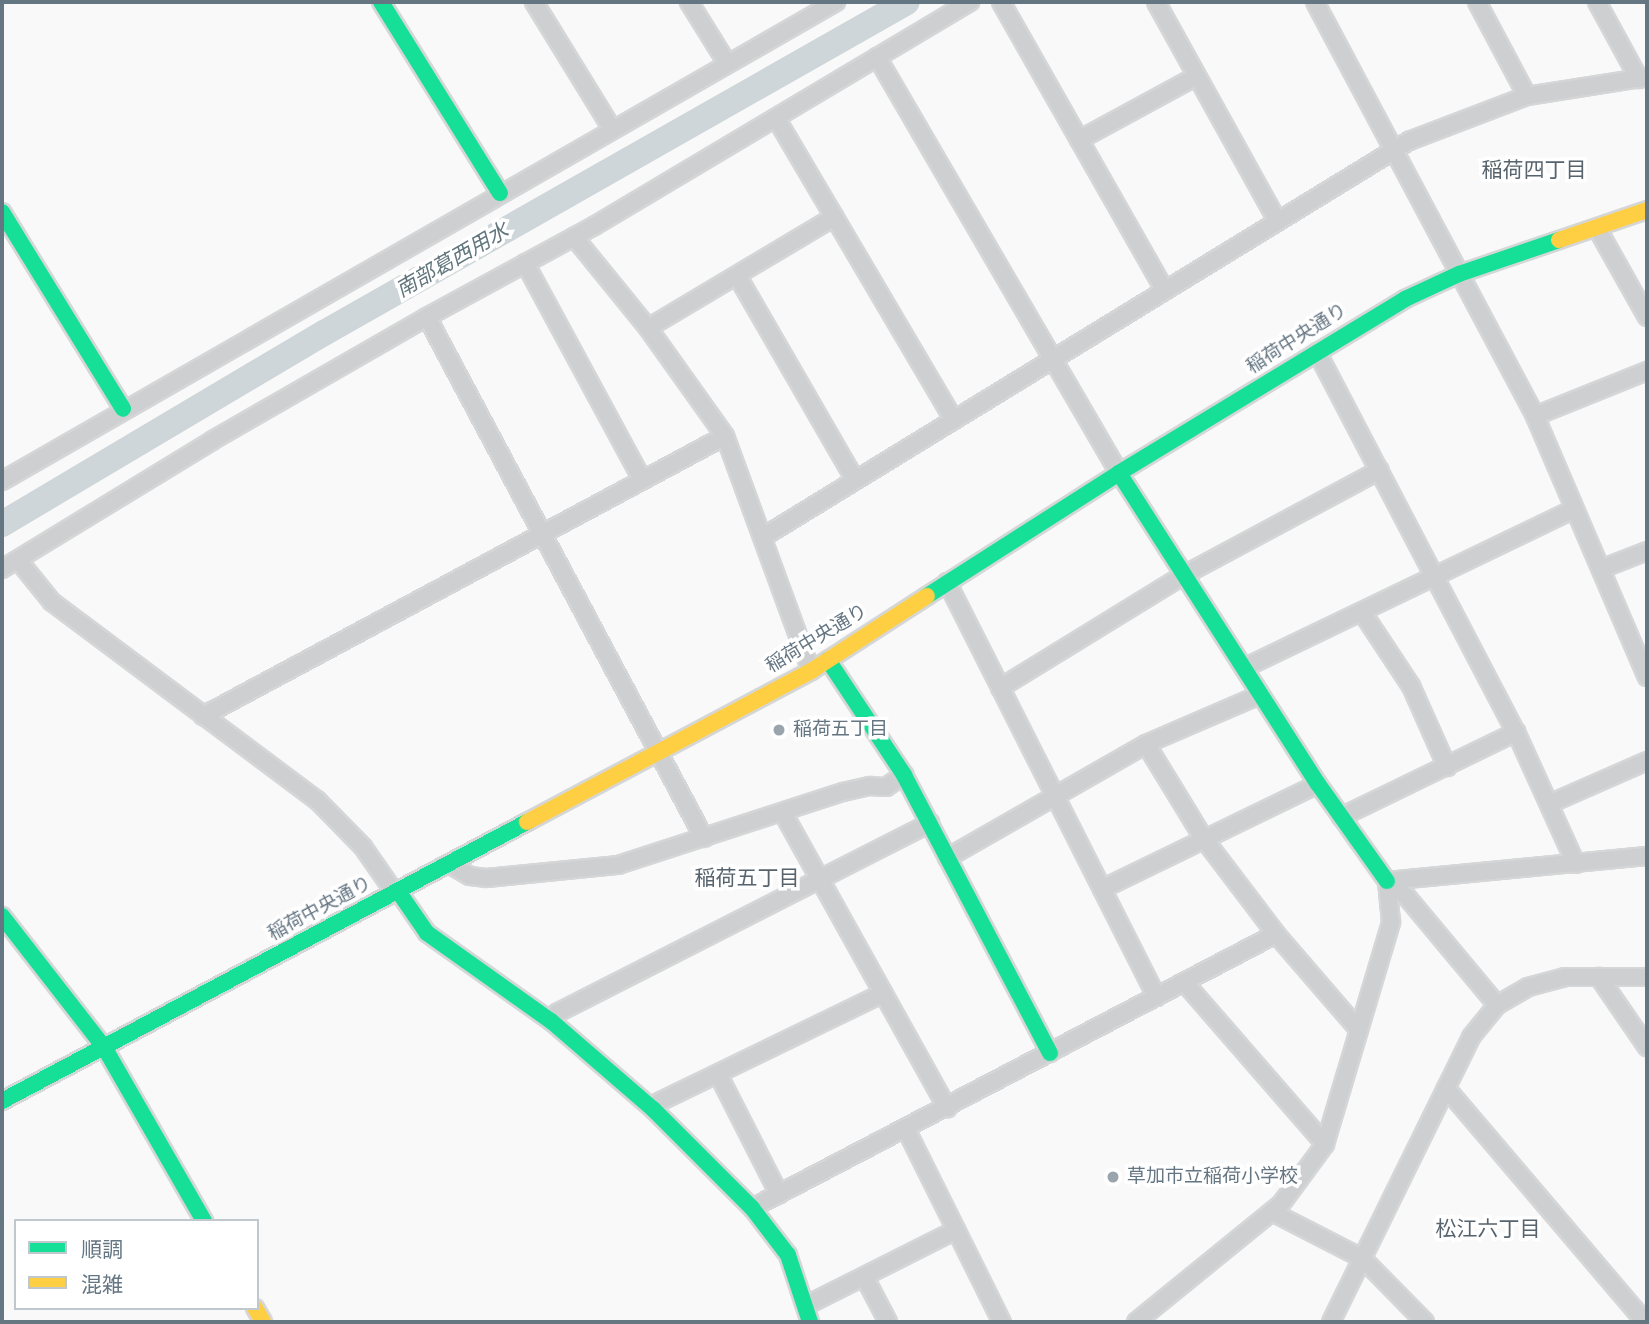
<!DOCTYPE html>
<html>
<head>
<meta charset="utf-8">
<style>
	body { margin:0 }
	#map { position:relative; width:1649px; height:1324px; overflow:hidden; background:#f9f9f9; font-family:Signika,"Noto Sans JP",sans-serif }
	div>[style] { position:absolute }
	.river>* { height:26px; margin:-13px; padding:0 13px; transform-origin:13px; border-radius:13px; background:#ced6d9 }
	.roads { filter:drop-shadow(2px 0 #d5d6d7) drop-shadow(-2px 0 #d5d6d7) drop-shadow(0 2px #d5d6d7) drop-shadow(0 -2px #d5d6d7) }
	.street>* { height:16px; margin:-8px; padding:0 8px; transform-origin:8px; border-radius:8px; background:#cecfd0 }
	.fast>* { height:16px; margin:-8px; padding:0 8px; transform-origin:8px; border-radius:8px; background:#16e098 }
	.slow>* { height:16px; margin:-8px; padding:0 8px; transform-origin:8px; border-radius:8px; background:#ffcf43 }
	.dots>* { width:19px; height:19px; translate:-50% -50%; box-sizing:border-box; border:4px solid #fff; border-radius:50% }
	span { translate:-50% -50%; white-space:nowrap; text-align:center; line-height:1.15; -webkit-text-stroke:7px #fff; paint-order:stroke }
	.street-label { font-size:19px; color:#657683 }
	.poi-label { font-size:19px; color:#657683 }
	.left { translate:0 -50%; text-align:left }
	.neighbourhood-label { font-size:21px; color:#57646e }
	.water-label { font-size:21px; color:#60757c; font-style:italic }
	.frame { position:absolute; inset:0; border:4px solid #657683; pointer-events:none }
	.legend { position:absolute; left:14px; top:1219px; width:245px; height:91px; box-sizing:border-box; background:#fff; border:2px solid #c1c8cd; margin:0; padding:9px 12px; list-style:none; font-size:21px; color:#657683 }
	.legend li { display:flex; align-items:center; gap:14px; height:35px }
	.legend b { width:35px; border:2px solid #c1c8cd }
</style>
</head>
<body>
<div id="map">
	<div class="river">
		<i style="left:2px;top:524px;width:374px;rotate:-30.7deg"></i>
		<i style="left:324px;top:333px;width:670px;rotate:-29.59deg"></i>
	</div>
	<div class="roads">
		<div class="street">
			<i style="left:534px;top:2px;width:149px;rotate:58.4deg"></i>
			<i style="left:689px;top:2px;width:72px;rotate:58.1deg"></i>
			<i style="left:1001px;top:2px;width:330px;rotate:60.4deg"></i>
			<i style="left:1156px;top:2px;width:249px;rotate:61deg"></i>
			<i style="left:1315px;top:2px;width:469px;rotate:62deg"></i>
			<i style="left:1535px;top:416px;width:284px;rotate:66.8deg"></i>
			<i style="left:1477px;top:2px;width:106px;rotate:62deg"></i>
			<i style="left:1597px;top:2px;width:88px;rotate:61.4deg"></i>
			<i style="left:877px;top:57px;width:481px;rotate:59.8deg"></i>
			<i style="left:776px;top:118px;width:348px;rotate:59.5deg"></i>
			<i style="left:1079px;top:140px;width:134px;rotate:-28.5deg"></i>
			<i style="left:1597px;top:228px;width:102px;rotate:60.7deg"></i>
			<i style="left:574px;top:237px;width:117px;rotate:50.9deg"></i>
			<i style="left:648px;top:328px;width:133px;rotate:54.5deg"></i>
			<i style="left:725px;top:436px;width:250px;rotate:69.9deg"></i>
			<i style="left:525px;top:263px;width:246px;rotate:61.6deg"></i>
			<i style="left:738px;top:277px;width:234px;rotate:60deg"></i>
			<i style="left:427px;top:317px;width:590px;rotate:62deg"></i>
			<i style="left:648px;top:328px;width:217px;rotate:-30.8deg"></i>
			<i style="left:1317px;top:352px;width:429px;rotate:62.4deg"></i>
			<i style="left:1516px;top:732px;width:145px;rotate:65.6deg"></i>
			<i style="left:1535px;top:416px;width:121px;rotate:-21.9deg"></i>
			<i style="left:2px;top:481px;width:962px;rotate:-29.87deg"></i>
			<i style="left:763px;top:537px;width:758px;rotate:-31.51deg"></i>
			<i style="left:1409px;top:141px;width:126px;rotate:-20.9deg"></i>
			<i style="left:1527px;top:96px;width:121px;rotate:-9deg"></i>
			<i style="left:18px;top:560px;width:54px;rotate:51deg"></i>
			<i style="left:52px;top:602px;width:331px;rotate:36.8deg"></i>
			<i style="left:317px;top:800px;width:66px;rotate:45.6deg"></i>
			<i style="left:363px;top:847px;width:56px;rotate:55.2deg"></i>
			<i style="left:2px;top:569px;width:247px;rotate:-31.4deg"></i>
			<i style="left:213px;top:440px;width:247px;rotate:-29.9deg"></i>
			<i style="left:427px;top:317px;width:190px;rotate:-28.6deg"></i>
			<i style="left:594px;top:226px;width:438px;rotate:-30.8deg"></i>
			<i style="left:1601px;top:569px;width:49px;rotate:-21.4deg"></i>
			<i style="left:947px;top:582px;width:465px;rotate:63.2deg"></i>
			<i style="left:1362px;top:612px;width:89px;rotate:56.5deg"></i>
			<i style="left:1411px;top:686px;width:89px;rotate:66deg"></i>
			<i style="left:1244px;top:668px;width:366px;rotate:-25.7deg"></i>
			<i style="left:1000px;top:688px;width:216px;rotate:-31.6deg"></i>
			<i style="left:1184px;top:575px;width:222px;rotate:-28.2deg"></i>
			<i style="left:203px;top:716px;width:592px;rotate:-28.21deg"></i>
			<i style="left:1146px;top:744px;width:111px;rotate:58.6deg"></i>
			<i style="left:1204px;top:839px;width:119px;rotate:52.8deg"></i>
			<i style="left:1276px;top:934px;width:127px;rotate:49.2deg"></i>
			<i style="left:1549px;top:804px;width:107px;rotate:-23.7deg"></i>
			<i style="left:783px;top:813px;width:338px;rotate:60.9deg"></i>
			<i style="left:1341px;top:817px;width:195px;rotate:-25.9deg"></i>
			<i style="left:947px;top:858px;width:229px;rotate:-29.8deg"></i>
			<i style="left:1146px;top:744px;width:124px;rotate:-23.3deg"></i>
			<i style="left:449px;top:864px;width:24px;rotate:30deg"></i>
			<i style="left:470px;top:876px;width:17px;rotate:7deg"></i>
			<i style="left:487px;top:878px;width:132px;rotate:-5.7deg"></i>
			<i style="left:618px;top:865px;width:237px;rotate:-18deg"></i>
			<i style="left:843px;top:792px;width:28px;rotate:-13deg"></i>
			<i style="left:870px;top:786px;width:16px;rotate:4deg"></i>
			<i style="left:886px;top:787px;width:22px;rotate:-34deg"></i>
			<i style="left:1387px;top:881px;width:261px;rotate:-5.5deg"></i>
			<i style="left:1387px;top:881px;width:26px;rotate:39deg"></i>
			<i style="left:1407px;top:897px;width:141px;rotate:50.2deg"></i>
			<i style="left:1102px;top:889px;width:240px;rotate:-25.9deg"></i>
			<i style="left:1599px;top:977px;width:85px;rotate:55.6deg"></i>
			<i style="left:1184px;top:982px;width:215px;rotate:49deg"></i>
			<i style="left:551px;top:1021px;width:10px;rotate:-53deg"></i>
			<i style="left:557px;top:1013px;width:419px;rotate:-27deg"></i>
			<i style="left:718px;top:1074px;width:135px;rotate:63.1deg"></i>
			<i style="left:1446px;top:1088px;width:307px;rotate:49.6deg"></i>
			<i style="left:653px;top:1109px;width:9px;rotate:-49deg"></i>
			<i style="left:659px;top:1102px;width:249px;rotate:-25.9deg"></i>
			<i style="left:906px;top:1129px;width:216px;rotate:63.6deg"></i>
			<i style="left:752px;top:1208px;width:591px;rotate:-27.61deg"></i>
			<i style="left:1272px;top:1212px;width:101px;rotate:27.1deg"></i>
			<i style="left:1362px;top:1258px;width:90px;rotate:45.5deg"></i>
			<i style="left:865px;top:1278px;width:50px;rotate:62.4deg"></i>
			<i style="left:807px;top:1305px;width:167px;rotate:-26.7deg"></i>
			<i style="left:1136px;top:1322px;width:187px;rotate:-39.1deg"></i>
			<i style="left:1281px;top:1204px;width:74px;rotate:-53.7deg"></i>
			<i style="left:1325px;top:1144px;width:232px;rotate:-73.4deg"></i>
			<i style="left:1391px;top:922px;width:41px;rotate:-95.6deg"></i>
			<i style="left:1331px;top:1322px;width:318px;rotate:-63.8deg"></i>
			<i style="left:1471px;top:1037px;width:41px;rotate:-50.9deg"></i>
			<i style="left:1497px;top:1005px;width:36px;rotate:-30deg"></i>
			<i style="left:1528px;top:987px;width:38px;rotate:-15deg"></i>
			<i style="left:1565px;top:977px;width:82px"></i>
		</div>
		<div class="fast">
			<i style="left:381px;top:2px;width:225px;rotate:58.1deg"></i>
			<i style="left:2px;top:212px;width:231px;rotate:58.4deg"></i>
			<i style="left:1119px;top:473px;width:369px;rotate:57.4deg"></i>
			<i style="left:1318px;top:784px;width:119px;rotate:54.6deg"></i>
			<i style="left:927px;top:596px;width:228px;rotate:-32.6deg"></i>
			<i style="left:1119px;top:473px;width:335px;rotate:-31.3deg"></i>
			<i style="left:1405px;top:299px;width:60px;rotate:-24.8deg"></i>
			<i style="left:1459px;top:274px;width:106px;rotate:-18.8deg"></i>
			<i style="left:828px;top:660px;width:138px;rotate:56.5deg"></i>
			<i style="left:904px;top:775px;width:314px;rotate:62.3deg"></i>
			<i style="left:398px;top:891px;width:51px;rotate:55.4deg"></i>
			<i style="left:427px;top:933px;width:152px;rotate:35.4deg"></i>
			<i style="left:551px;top:1021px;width:135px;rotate:40.8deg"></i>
			<i style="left:653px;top:1109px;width:140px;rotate:45deg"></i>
			<i style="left:752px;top:1208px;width:59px;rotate:52.5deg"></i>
			<i style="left:788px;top:1255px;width:71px;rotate:71.8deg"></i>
			<i style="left:2px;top:916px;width:166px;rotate:52.1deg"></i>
			<i style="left:104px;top:1047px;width:201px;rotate:60.1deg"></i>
			<i style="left:2px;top:1101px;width:595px;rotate:-27.99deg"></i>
		</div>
		<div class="slow">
			<i style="left:1559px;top:240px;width:93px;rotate:-18.8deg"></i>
			<i style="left:527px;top:822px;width:322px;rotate:-28deg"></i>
			<i style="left:811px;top:671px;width:138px;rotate:-32.9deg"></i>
			<i style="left:255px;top:1308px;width:16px;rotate:60deg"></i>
		</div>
	</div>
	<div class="dots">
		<i style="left:779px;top:730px;background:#99a4ac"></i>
		<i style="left:1113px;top:1177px;background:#99a4ac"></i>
	</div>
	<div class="street-label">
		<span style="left:1297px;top:339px;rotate:-32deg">稲荷中央通り</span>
		<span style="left:817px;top:639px;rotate:-31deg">稲荷中央通り</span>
		<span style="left:320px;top:909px;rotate:-28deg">稲荷中央通り</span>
	</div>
	<div class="poi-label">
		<span class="left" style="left:793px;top:730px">稲荷五丁目</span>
		<span class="left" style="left:1127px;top:1177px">草加市立稲荷小学校</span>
	</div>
	<div class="neighbourhood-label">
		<span style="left:1534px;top:170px">稲荷四丁目</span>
		<span style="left:747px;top:878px">稲荷五丁目</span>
		<span style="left:1488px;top:1229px">松江六丁目</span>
	</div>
	<div class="water-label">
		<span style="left:452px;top:260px;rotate:-30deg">南部葛西用水</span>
	</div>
	<div class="frame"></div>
	<ul class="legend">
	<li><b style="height:9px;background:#16e098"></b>順調</li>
	<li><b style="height:9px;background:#ffcf43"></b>混雑</li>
	</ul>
</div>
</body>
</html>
